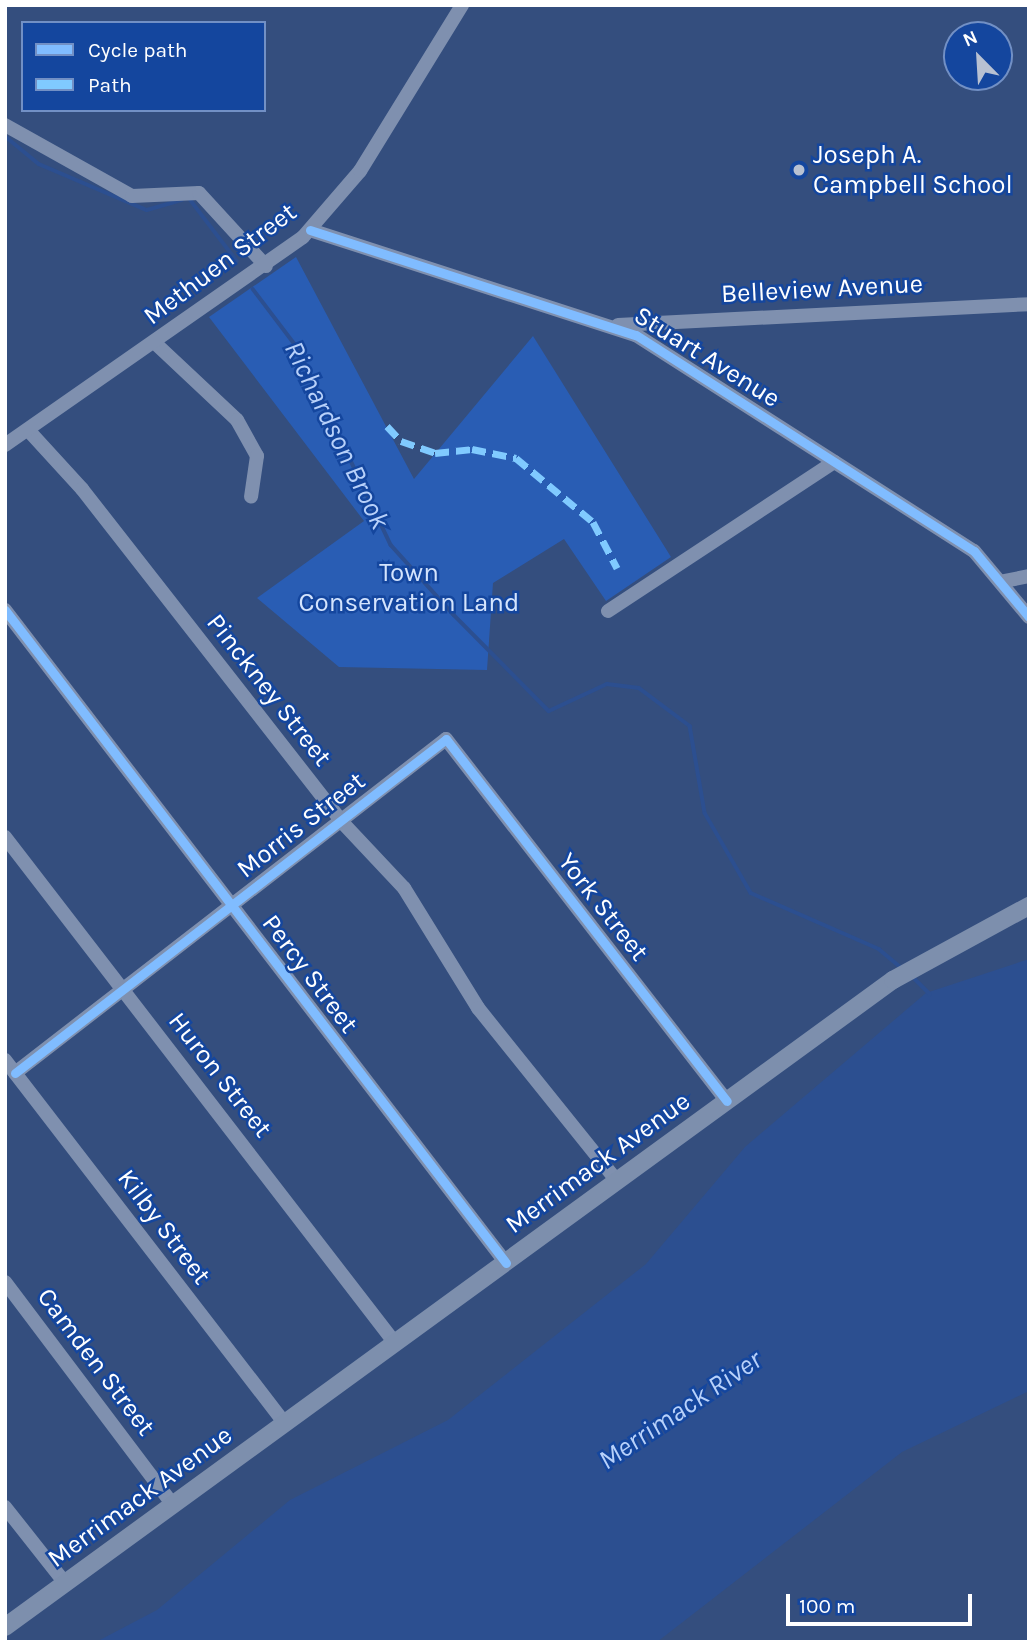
<!DOCTYPE html>
<html>
<head>
<meta charset="utf-8">
<style>
	body { margin:0 }
	#map { position:relative; width:1034px; height:1647px; overflow:hidden; background:#344e7e; font-family:Karla,sans-serif }
	div>[style] { position:absolute }
	.green>* { inset:0; background:#295db4 }
	.water>* { inset:0; background:#2c4f90 }
	.stream>* { height:3.5px; margin:-1.75px; padding:0 1.75px; transform-origin:1.75px; border-radius:1.75px; background:#2c4f90 }
	.minor>* { height:14px; margin:-7px; padding:0 7px; transform-origin:7px; border-radius:7px; background:#7f90af }
	.major>* { height:18px; margin:-9px; padding:0 9px; transform-origin:9px; border-radius:9px; background:#7d8fad }
	.quiet>* { height:7px; margin-top:-3.5px; transform-origin:0; background:repeating-linear-gradient(90deg,#80caff 0 14px,transparent 0 21px) }
	.cycleway>* { height:9px; margin:-4.5px; padding:0 4.5px; transform-origin:4.5px; border-radius:4.5px; background:#80bcff }
	.dots>* { width:19px; height:19px; translate:-50% -50%; box-sizing:border-box; border:4px solid #14469e; border-radius:50% }
	span { translate:-50% -50%; white-space:nowrap; text-align:center; line-height:1.15; -webkit-text-stroke:5px #14469e; paint-order:stroke }
	.poi-label { font-size:26px; color:#fff }
	.left { translate:0 -50%; text-align:left }
	.street-label { font-size:26px; color:#fff }
	.park-label { font-size:26px; color:#d4e4fd }
	.water-label { font-size:28px; color:#b8d1fa; font-style:italic }
	.frame { position:absolute; inset:0; border:7px solid #fff; pointer-events:none }
	.legend { position:absolute; left:21px; top:21px; width:245px; height:91px; box-sizing:border-box; background:#14469e; border:2px solid #7290c5; margin:0; padding:9px 12px; list-style:none; font-size:21px; color:#fff }
	.legend li { display:flex; align-items:center; gap:14px; height:35px }
	.legend b { width:35px; border:2px solid #7290c5 }
	.north { position:absolute; left:943px; top:21px; width:70px; height:70px; box-sizing:border-box; background:#14469e; border:2px solid #7290c5; border-radius:50%; rotate:336deg; font-size:19px; font-weight:700; line-height:28px; text-align:center; color:#fff }
	.north::after { content:''; display:block; margin:auto; width:24px; height:32px; background:#b8c1d2; clip-path:polygon(50% 0,100% 100%,50% 72%,0 100%) }
	.scale { position:absolute; left:786px; top:1594px; width:186px; height:32px; box-sizing:border-box; border:4px solid #fff; border-top:0; padding-left:9px; font-size:21px; line-height:24px; white-space:nowrap; color:#fff; -webkit-text-stroke:5px #14469e; paint-order:stroke }
</style>
</head>
<body>
<div id="map">
	<div class="green">
		<i style="clip-path:polygon(296px 257px,414px 479px,533px 336px,671px 557px,606px 601px,564px 539px,493px 583px,487px 670px,339px 667px,257px 598px,364px 521px,209px 317px)"></i>
	</div>
	<div class="water">
		<i style="clip-path:polygon(1029px 959px,1029px 1391px,902px 1452px,657px 1642px,96px 1642px,157px 1610px,290px 1500px,448px 1420px,646px 1264px,745px 1147px,926px 993px)"></i>
	</div>
	<div class="stream">
		<i style="left:5px;top:136px;width:44px;rotate:39.5deg"></i>
		<i style="left:39px;top:164px;width:117px;rotate:23.1deg"></i>
		<i style="left:147px;top:210px;width:36px;rotate:-16deg"></i>
		<i style="left:189px;top:198px;width:79px;rotate:52.7deg"></i>
		<i style="left:253px;top:289px;width:73px;rotate:52.8deg"></i>
		<i style="left:297px;top:347px;width:219px;rotate:64.6deg"></i>
		<i style="left:391px;top:545px;width:94px;rotate:48deg"></i>
		<i style="left:454px;top:615px;width:135px;rotate:45.3deg"></i>
		<i style="left:549px;top:711px;width:64px;rotate:-25deg"></i>
		<i style="left:607px;top:684px;width:32px;rotate:7deg"></i>
		<i style="left:639px;top:688px;width:64px;rotate:36.7deg"></i>
		<i style="left:690px;top:726px;width:88px;rotate:80.2deg"></i>
		<i style="left:705px;top:813px;width:92px;rotate:60.1deg"></i>
		<i style="left:751px;top:893px;width:140px;rotate:23.6deg"></i>
		<i style="left:879px;top:949px;width:30px;rotate:40deg"></i>
		<i style="left:913px;top:977px;width:24px;rotate:45deg"></i>
	</div>
	<div class="minor">
		<i style="left:5px;top:125px;width:145px;rotate:29.2deg"></i>
		<i style="left:132px;top:196px;width:67px;rotate:-2.6deg"></i>
		<i style="left:199px;top:193px;width:99px;rotate:47.5deg"></i>
		<i style="left:310px;top:230px;width:342px;rotate:17.9deg"></i>
		<i style="left:636px;top:335px;width:401px;rotate:32.6deg"></i>
		<i style="left:974px;top:551px;width:86px;rotate:50.2deg"></i>
		<i style="left:618px;top:325px;width:412px;rotate:-2.9deg"></i>
		<i style="left:155px;top:343px;width:112px;rotate:43.2deg"></i>
		<i style="left:237px;top:420px;width:41px;rotate:60.9deg"></i>
		<i style="left:257px;top:456px;width:41px;rotate:98.3deg"></i>
		<i style="left:29px;top:431px;width:79px;rotate:47.6deg"></i>
		<i style="left:82px;top:489px;width:421px;rotate:52deg"></i>
		<i style="left:341px;top:821px;width:92px;rotate:46.8deg"></i>
		<i style="left:404px;top:888px;width:141px;rotate:58.3deg"></i>
		<i style="left:478px;top:1008px;width:222px;rotate:51.2deg"></i>
		<i style="left:5px;top:445px;width:363px;rotate:-34.9deg"></i>
		<i style="left:303px;top:237px;width:87px;rotate:-49.2deg"></i>
		<i style="left:360px;top:171px;width:195px;rotate:-58.4deg"></i>
		<i style="left:1004px;top:581px;width:25px;rotate:-11deg"></i>
		<i style="left:5px;top:610px;width:823px;rotate:52.5deg"></i>
		<i style="left:608px;top:611px;width:271px;rotate:-33.4deg"></i>
		<i style="left:5px;top:837px;width:639px;rotate:52.38deg"></i>
		<i style="left:5px;top:1060px;width:459px;rotate:52.4deg"></i>
		<i style="left:15px;top:1073px;width:545px;rotate:-37.77deg"></i>
		<i style="left:446px;top:739px;width:458px;rotate:52.2deg"></i>
		<i style="left:5px;top:1282px;width:279px;rotate:53deg"></i>
		<i style="left:5px;top:1507px;width:97px;rotate:51.7deg"></i>
	</div>
	<div class="major">
		<i style="left:5px;top:1627px;width:1099px;rotate:-36.08deg"></i>
		<i style="left:893px;top:980px;width:155px;rotate:-28.6deg"></i>
	</div>
	<div class="quiet">
		<i style="left:387px;top:426px;width:21px;rotate:47deg"></i>
		<i style="left:401px;top:441px;width:36px;rotate:19deg"></i>
		<i style="left:435px;top:453px;width:37px;rotate:-6deg"></i>
		<i style="left:472px;top:449px;width:45px;rotate:11.6deg"></i>
		<i style="left:516px;top:458px;width:100px;rotate:39.7deg"></i>
		<i style="left:593px;top:522px;width:52px;rotate:62.4deg"></i>
	</div>
	<div class="cycleway">
		<i style="left:310px;top:230px;width:342px;rotate:17.9deg"></i>
		<i style="left:636px;top:335px;width:401px;rotate:32.6deg"></i>
		<i style="left:974px;top:551px;width:86px;rotate:50.2deg"></i>
		<i style="left:5px;top:610px;width:823px;rotate:52.5deg"></i>
		<i style="left:15px;top:1073px;width:545px;rotate:-37.77deg"></i>
		<i style="left:446px;top:739px;width:458px;rotate:52.2deg"></i>
	</div>
	<div class="dots">
		<i style="left:799px;top:170px;background:#b8c1d2"></i>
	</div>
	<div class="poi-label">
		<span class="left" style="left:813px;top:170px">Joseph A.<br>Campbell School</span>
	</div>
	<div class="street-label">
		<span style="left:220px;top:264px;rotate:-37deg">Methuen Street</span>
		<span style="left:822px;top:289px;rotate:-3deg">Belleview Avenue</span>
		<span style="left:707px;top:357px;rotate:32deg">Stuart Avenue</span>
		<span style="left:269px;top:690px;rotate:52deg">Pinckney Street</span>
		<span style="left:301px;top:825px;rotate:-38deg">Morris Street</span>
		<span style="left:603px;top:907px;rotate:52deg">York Street</span>
		<span style="left:310px;top:974px;rotate:53deg">Percy Street</span>
		<span style="left:220px;top:1075px;rotate:52deg">Huron Street</span>
		<span style="left:598px;top:1163px;rotate:-36deg">Merrimack Avenue</span>
		<span style="left:164px;top:1227px;rotate:53deg">Kilby Street</span>
		<span style="left:96px;top:1362px;rotate:53deg">Camden Street</span>
		<span style="left:140px;top:1497px;rotate:-36deg">Merrimack Avenue</span>
	</div>
	<div class="park-label">
		<span style="left:409px;top:588px">Town<br>Conservation Land</span>
	</div>
	<div class="water-label">
		<span style="left:337px;top:435px;rotate:64deg">Richardson Brook</span>
		<span style="left:680px;top:1410px;rotate:-34deg">Merrimack River</span>
	</div>
	<div class="frame"></div>
	<ul class="legend">
	<li><b style="height:9px;background:#80bcff"></b>Cycle path</li>
	<li><b style="height:9px;background:#80caff"></b>Path</li>
	</ul>
	<div class="north">N</div>
	<div class="scale">100 m</div>
</div>
</body>
</html>
